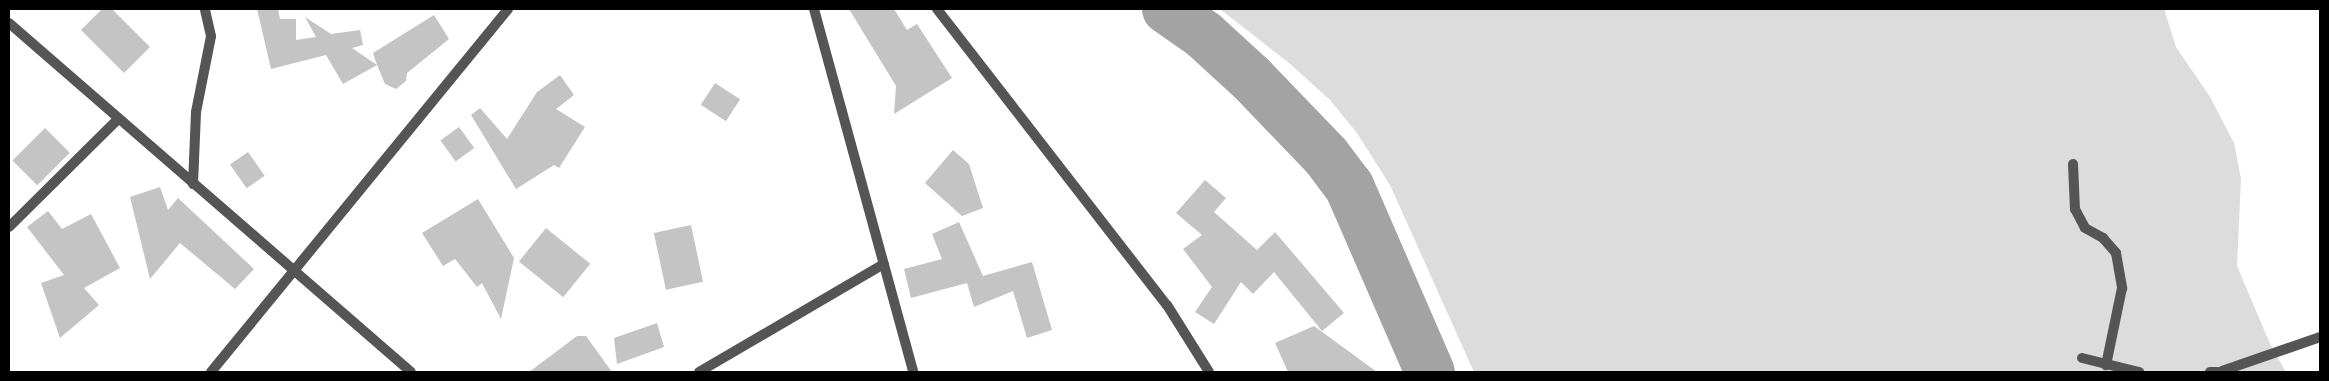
<!DOCTYPE html>
<html>
<head>
<meta charset="utf-8">
<style>
	body { margin:0 }
	#map { position:relative; width:2329px; height:381px; overflow:hidden; background:#fff; font-family:Jost,sans-serif }
	div>[style] { position:absolute }
	.green>* { inset:0; background:#dcdcdc }
	.river>* { height:50px; margin:-25px; padding:0 25px; transform-origin:25px; border-radius:25px; background:#a3a3a3 }
	.building>* { inset:0; background:#c4c4c4; transform-origin:0 0 }
	.lane>* { height:10px; margin:-5px; padding:0 5px; transform-origin:5px; border-radius:5px; background:#555 }
	.street>* { height:10px; margin:-5px; padding:0 5px; transform-origin:5px; border-radius:5px; background:#555 }
	span { translate:-50% -50%; white-space:nowrap; text-align:center; line-height:1.15; -webkit-text-stroke:4px #fff; paint-order:stroke }
	.frame { position:absolute; inset:0; border:10px solid #000; pointer-events:none }
</style>
</head>
<body>
<div id="map">
	<div class="green">
		<i style="clip-path:polygon(1220px 9px,2164px 9px,2176px 47px,2210px 97px,2234px 143px,2241px 179px,2237px 266px,2271px 346px,2286px 372px,1474px 372px,1390px 185px,1357px 133px,1330px 100px,1289px 63px)"></i>
	</div>
	<div class="river">
		<i style="left:1167px;top:9px;width:45px;rotate:35.1deg"></i>
		<i style="left:1204px;top:35px;width:64px;rotate:42.5deg"></i>
		<i style="left:1251px;top:78px;width:108px;rotate:46.1deg"></i>
		<i style="left:1326px;top:156px;width:38px;rotate:53deg"></i>
		<i style="left:1349px;top:186px;width:203px;rotate:66.5deg"></i>
	</div>
	<div class="building">
		<i style="clip-path:polygon(102px 9px,112px 9px,150px 47px,124px 73px,81px 30px)"></i>
		<i style="clip-path:polygon(257px 9px,278px 9px,280px 19px,296px 19px,296px 40px,316px 37px,305px 17px,331px 34px,360px 30px,363px 45px,352px 48px,377px 65px,373px 53px,434px 15px,449px 39px,407px 73px,406px 81px,396px 89px,385px 84px,377px 65px,343px 84px,326px 55px,271px 69px)"></i>
		<i style="clip-path:polygon(849px 9px,894px 9px,907px 30px,917px 24px,952px 78px,894px 114px,896px 86px)"></i>
		<i style="clip-path:polygon(560px 75px,574px 95px,556px 109px,585px 127px,559px 168px,554px 165px,516px 189px,471px 115px,480px 108px,507px 139px,537px 92px)"></i>
		<i style="left:715px;top:83px;width:30px;height:26px;rotate:33deg"></i>
		<i style="left:459px;top:127px;width:26px;height:23px;rotate:54deg"></i>
		<i style="left:45px;top:128px;width:35px;height:46px;rotate:45deg"></i>
		<i style="clip-path:polygon(953px 150px,969px 164px,983px 208px,962px 216px,925px 183px)"></i>
		<i style="left:248px;top:152px;width:29px;height:22px;rotate:55deg"></i>
		<i style="clip-path:polygon(1205px 180px,1226px 198px,1214px 212px,1257px 250px,1275px 232px,1344px 313px,1322px 331px,1274px 272px,1253px 294px,1241px 282px,1214px 324px,1195px 312px,1212px 287px,1183px 249px,1202px 235px,1176px 213px)"></i>
		<i style="clip-path:polygon(160px 187px,168px 210px,178px 198px,254px 269px,235px 289px,180px 243px,150px 279px,130px 197px)"></i>
		<i style="clip-path:polygon(478px 199px,514px 258px,501px 319px,482px 283px,477px 287px,455px 259px,443px 266px,422px 233px)"></i>
		<i style="clip-path:polygon(48px 211px,62px 229px,91px 214px,120px 268px,84px 288px,99px 305px,60px 338px,41px 283px,64px 275px,27px 227px)"></i>
		<i style="clip-path:polygon(959px 222px,983px 276px,1032px 262px,1052px 330px,1027px 338px,1013px 291px,974px 307px,967px 283px,911px 298px,904px 269px,942px 259px,932px 234px)"></i>
		<i style="left:691px;top:225px;width:58px;height:38px;rotate:78deg"></i>
		<i style="left:546px;top:228px;width:57px;height:43px;rotate:39deg"></i>
		<i style="clip-path:polygon(657px 323px,664px 347px,617px 364px,614px 338px)"></i>
		<i style="clip-path:polygon(1314px 326px,1377px 372px,1288px 372px,1275px 343px)"></i>
		<i style="clip-path:polygon(577px 336px,586px 336px,612px 372px,529px 372px)"></i>
	</div>
	<div class="lane">
		<i style="left:937px;top:9px;width:375px;rotate:52.2deg"></i>
		<i style="left:1167px;top:305px;width:79px;rotate:57.9deg"></i>
		<i style="left:2073px;top:164px;width:45px;rotate:87.5deg"></i>
		<i style="left:2075px;top:209px;width:21px;rotate:62deg"></i>
		<i style="left:2085px;top:228px;width:21px;rotate:29deg"></i>
		<i style="left:2103px;top:238px;width:20px;rotate:49deg"></i>
		<i style="left:2116px;top:253px;width:36px;rotate:80deg"></i>
		<i style="left:2122px;top:288px;width:79px;rotate:101.7deg"></i>
		<i style="left:2082px;top:358px;width:59px;rotate:13.8deg"></i>
		<i style="left:2222px;top:371px;width:104px;rotate:-19.1deg"></i>
		<i style="left:699px;top:372px;width:214px;rotate:-30.3deg"></i>
		<i style="left:2210px;top:372px;width:12px"></i>
	</div>
	<div class="street">
		<i style="left:814px;top:9px;width:376px;rotate:74.7deg"></i>
		<i style="left:9px;top:23px;width:532px;rotate:40.96deg"></i>
		<i style="left:193px;top:184px;width:72px;rotate:-87.6deg"></i>
		<i style="left:196px;top:112px;width:77px;rotate:-78.8deg"></i>
		<i style="left:211px;top:36px;width:28px;rotate:-103deg"></i>
		<i style="left:9px;top:227px;width:153px;rotate:-44.7deg"></i>
		<i style="left:211px;top:372px;width:469px;rotate:-50.7deg"></i>
	</div>
	<div class="frame"></div>
</div>
</body>
</html>
